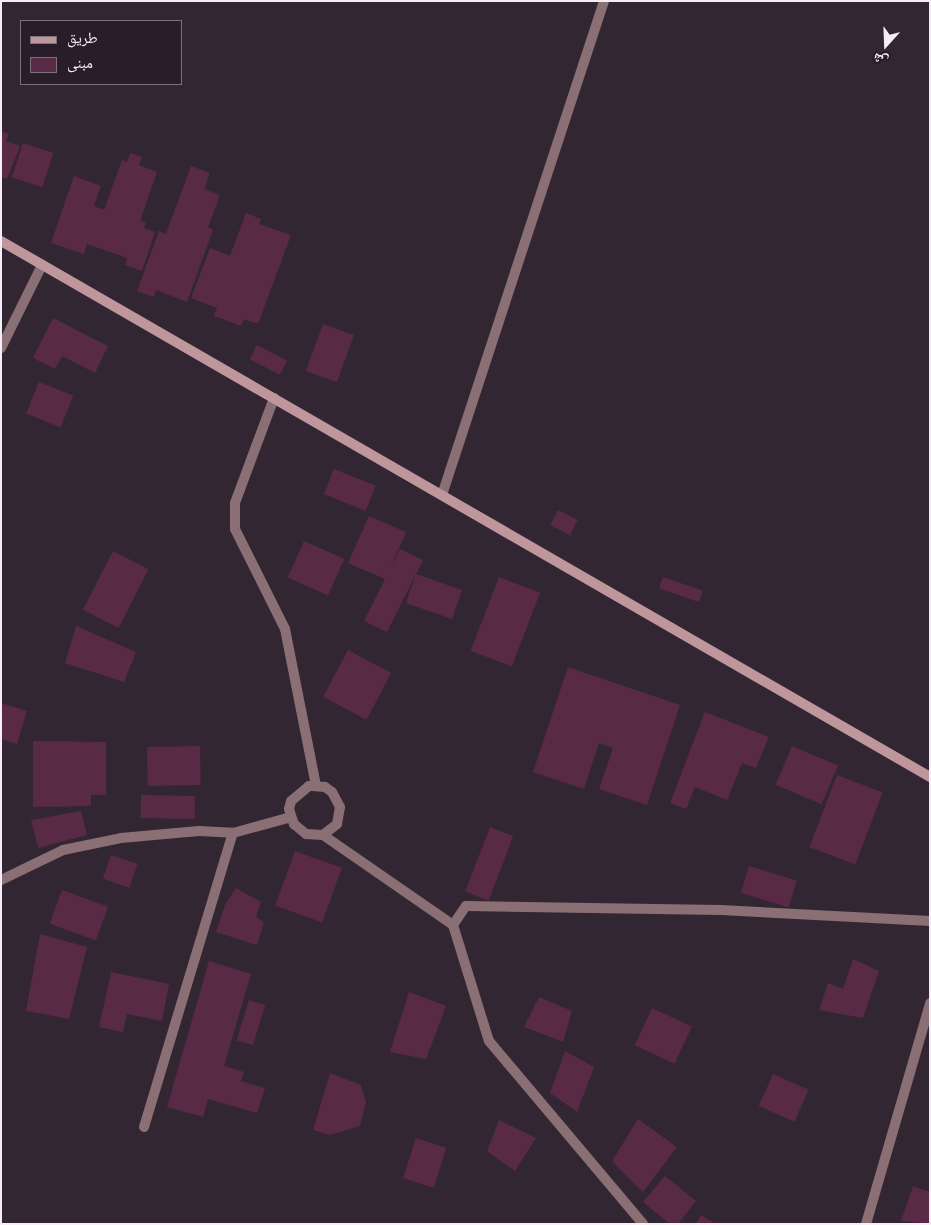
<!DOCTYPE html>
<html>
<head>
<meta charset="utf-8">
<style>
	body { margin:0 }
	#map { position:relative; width:931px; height:1225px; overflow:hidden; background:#322633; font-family:"Source Sans 3","Noto Naskh Arabic",sans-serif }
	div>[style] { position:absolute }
	.building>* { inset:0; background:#582a46; transform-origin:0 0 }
	.lane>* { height:10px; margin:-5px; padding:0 5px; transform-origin:5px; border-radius:5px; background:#8a6f74 }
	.street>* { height:10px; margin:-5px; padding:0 5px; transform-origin:5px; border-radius:5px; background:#8a6f74 }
	.secondary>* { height:10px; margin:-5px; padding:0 5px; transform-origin:5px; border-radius:5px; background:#c0969d }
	span { translate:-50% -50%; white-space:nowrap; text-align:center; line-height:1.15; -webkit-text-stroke:4.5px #281d29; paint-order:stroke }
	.frame { position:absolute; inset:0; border:2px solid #f6eef7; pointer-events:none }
	.legend { position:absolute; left:20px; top:20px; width:162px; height:65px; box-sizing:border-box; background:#281d29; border:1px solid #7a717b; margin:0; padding:6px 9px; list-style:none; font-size:15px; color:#f6eef7 }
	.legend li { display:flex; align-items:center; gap:10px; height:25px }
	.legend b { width:25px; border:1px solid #7a717b }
	.north { position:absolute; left:861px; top:20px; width:50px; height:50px; -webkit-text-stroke:4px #281d29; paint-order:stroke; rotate:200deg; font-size:14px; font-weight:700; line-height:20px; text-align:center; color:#f6eef7 }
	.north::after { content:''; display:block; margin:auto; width:18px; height:22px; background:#f6eef7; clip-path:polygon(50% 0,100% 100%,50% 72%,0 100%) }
</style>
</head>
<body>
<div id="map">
	<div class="building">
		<i style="clip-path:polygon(1px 131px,9px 134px,6px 141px,20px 146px,7px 179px,1px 177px)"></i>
		<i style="left:23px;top:143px;width:32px;height:36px;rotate:18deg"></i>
		<i style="clip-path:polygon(130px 153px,142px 157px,139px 165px,157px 172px,140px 221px,146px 223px,144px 228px,155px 232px,142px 271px,125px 265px,127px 258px,87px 244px,84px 254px,51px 243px,74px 176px,101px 186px,94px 206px,104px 210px,122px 160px,127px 162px)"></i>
		<i style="clip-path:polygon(191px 166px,210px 173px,204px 189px,220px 195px,208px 227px,213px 230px,187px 302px,156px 290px,154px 297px,137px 291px,159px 231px,166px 234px)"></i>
		<i style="clip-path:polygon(246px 213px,261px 219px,259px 224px,291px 235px,258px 324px,244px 319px,241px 326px,214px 316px,217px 308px,191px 298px,210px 248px,230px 256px)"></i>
		<i style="clip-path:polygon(53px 318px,108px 346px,95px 373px,62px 356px,55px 369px,33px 358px)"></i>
		<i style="left:323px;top:324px;width:33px;height:50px;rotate:20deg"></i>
		<i style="left:257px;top:345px;width:34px;height:16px;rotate:27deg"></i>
		<i style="left:39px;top:382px;width:37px;height:34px;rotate:22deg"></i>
		<i style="left:334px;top:469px;width:45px;height:27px;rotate:22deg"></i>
		<i style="left:558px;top:510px;width:22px;height:17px;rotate:27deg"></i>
		<i style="clip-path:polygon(369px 516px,406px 532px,390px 569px,400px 549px,423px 560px,416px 574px,462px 590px,452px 619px,406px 603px,416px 574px,387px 632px,364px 621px,385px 579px,348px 563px)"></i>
		<i style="left:304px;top:541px;width:44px;height:40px;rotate:24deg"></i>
		<i style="left:113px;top:551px;width:40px;height:66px;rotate:27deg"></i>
		<i style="left:499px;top:577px;width:44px;height:79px;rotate:21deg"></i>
		<i style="left:663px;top:577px;width:42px;height:12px;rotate:19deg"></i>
		<i style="clip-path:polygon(76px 626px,136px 652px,124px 682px,65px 663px)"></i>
		<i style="left:348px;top:650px;width:49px;height:53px;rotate:28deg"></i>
		<i style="clip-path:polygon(568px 667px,680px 705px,647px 805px,599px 789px,613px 748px,599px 743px,584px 789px,533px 772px)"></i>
		<i style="clip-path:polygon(1px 703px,27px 711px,17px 744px,1px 739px)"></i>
		<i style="clip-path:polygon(705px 712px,769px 737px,756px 768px,742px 763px,727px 800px,695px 787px,686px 809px,670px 803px)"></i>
		<i style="clip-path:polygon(33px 741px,106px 742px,106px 795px,91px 795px,91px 806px,33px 807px)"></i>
		<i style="left:200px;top:746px;width:39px;height:53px;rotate:89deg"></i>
		<i style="left:792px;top:746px;width:50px;height:42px;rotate:23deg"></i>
		<i style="left:837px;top:775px;width:49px;height:77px;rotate:21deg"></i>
		<i style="left:141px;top:795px;width:54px;height:23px;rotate:1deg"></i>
		<i style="clip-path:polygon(81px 811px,87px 835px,38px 848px,31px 820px)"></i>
		<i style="left:490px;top:827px;width:25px;height:69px;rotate:21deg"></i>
		<i style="left:295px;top:851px;width:50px;height:58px;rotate:20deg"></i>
		<i style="left:111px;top:855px;width:28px;height:25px;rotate:19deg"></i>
		<i style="left:749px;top:866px;width:50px;height:28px;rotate:17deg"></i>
		<i style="clip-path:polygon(236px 888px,261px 902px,256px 917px,264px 922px,257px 945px,216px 932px,225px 905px)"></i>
		<i style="left:62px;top:890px;width:49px;height:36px;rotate:20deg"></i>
		<i style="clip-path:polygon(40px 934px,87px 947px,69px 1019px,26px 1011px)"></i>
		<i style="clip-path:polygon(853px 959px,879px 971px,863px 1018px,819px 1010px,828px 983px,843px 989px)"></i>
		<i style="clip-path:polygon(209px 961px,251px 974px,224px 1066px,244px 1072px,241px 1081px,265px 1088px,257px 1113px,208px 1099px,203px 1117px,167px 1107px)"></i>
		<i style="clip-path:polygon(111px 972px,169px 984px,162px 1021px,127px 1014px,123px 1032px,99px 1027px)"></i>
		<i style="clip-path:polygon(409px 992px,446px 1006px,426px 1059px,390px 1052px)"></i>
		<i style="clip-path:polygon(539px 997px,572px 1011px,563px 1042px,524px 1027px)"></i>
		<i style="left:249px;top:1000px;width:17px;height:42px;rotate:17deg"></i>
		<i style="left:652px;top:1008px;width:44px;height:41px;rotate:25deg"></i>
		<i style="clip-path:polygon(565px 1051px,594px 1067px,577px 1112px,550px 1093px)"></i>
		<i style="clip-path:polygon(330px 1073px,361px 1085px,366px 1102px,360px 1126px,330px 1135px,313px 1130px)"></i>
		<i style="left:773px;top:1074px;width:39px;height:35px;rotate:24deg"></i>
		<i style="clip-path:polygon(638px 1119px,677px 1147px,643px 1192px,612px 1161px)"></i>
		<i style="clip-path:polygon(499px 1120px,536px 1138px,515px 1171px,487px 1151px)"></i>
		<i style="left:416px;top:1138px;width:32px;height:42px;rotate:18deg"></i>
		<i style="clip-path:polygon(665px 1176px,696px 1201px,678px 1224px,670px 1224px,643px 1202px)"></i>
		<i style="clip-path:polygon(913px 1186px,930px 1192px,930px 1224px,901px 1221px)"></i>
		<i style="clip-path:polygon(701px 1215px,716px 1224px,696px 1224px)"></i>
	</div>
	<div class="lane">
		<i style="left:442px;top:495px;width:520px;rotate:-71.84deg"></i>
	</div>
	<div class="street">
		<i style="left:1px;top:348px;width:93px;rotate:-63.7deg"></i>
		<i style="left:274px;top:398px;width:112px;rotate:110.4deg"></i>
		<i style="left:235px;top:503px;width:26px;rotate:90deg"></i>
		<i style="left:235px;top:529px;width:112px;rotate:63.4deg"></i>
		<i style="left:285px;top:629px;width:159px;rotate:78.8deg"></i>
		<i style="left:323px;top:835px;width:18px;rotate:-38deg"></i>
		<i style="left:337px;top:824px;width:17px;rotate:-80deg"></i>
		<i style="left:340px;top:807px;width:17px;rotate:-118deg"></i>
		<i style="left:332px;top:792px;width:9px;rotate:-144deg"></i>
		<i style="left:325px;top:787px;width:16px;rotate:-176deg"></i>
		<i style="left:309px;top:786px;width:23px;rotate:140deg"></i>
		<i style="left:291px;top:801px;width:8px;rotate:104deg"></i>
		<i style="left:289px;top:809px;width:16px;rotate:72deg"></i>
		<i style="left:294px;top:824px;width:16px;rotate:40deg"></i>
		<i style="left:306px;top:834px;width:17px;rotate:3deg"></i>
		<i style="left:323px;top:835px;width:158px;rotate:34.7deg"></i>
		<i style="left:453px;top:925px;width:121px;rotate:72.8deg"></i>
		<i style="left:489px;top:1041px;width:239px;rotate:49.9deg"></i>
		<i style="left:1px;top:880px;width:69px;rotate:-25.8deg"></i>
		<i style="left:63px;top:850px;width:59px;rotate:-11.7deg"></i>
		<i style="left:121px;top:838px;width:78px;rotate:-5.1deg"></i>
		<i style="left:199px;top:831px;width:34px;rotate:3deg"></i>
		<i style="left:233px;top:833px;width:60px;rotate:-15.4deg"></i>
		<i style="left:453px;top:925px;width:23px;rotate:-56deg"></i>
		<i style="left:466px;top:906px;width:255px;rotate:0.9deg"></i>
		<i style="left:721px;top:910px;width:209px;rotate:3deg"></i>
		<i style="left:144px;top:1127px;width:307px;rotate:-73.2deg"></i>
		<i style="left:866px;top:1224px;width:230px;rotate:-73.8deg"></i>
	</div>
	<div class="secondary">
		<i style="left:1px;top:241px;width:1073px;rotate:29.98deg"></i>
	</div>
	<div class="frame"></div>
	<ul class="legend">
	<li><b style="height:6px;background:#c0969d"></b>طريق</li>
	<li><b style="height:14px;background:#582a46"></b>مبنى</li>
	</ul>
	<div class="north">ش</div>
</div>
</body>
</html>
